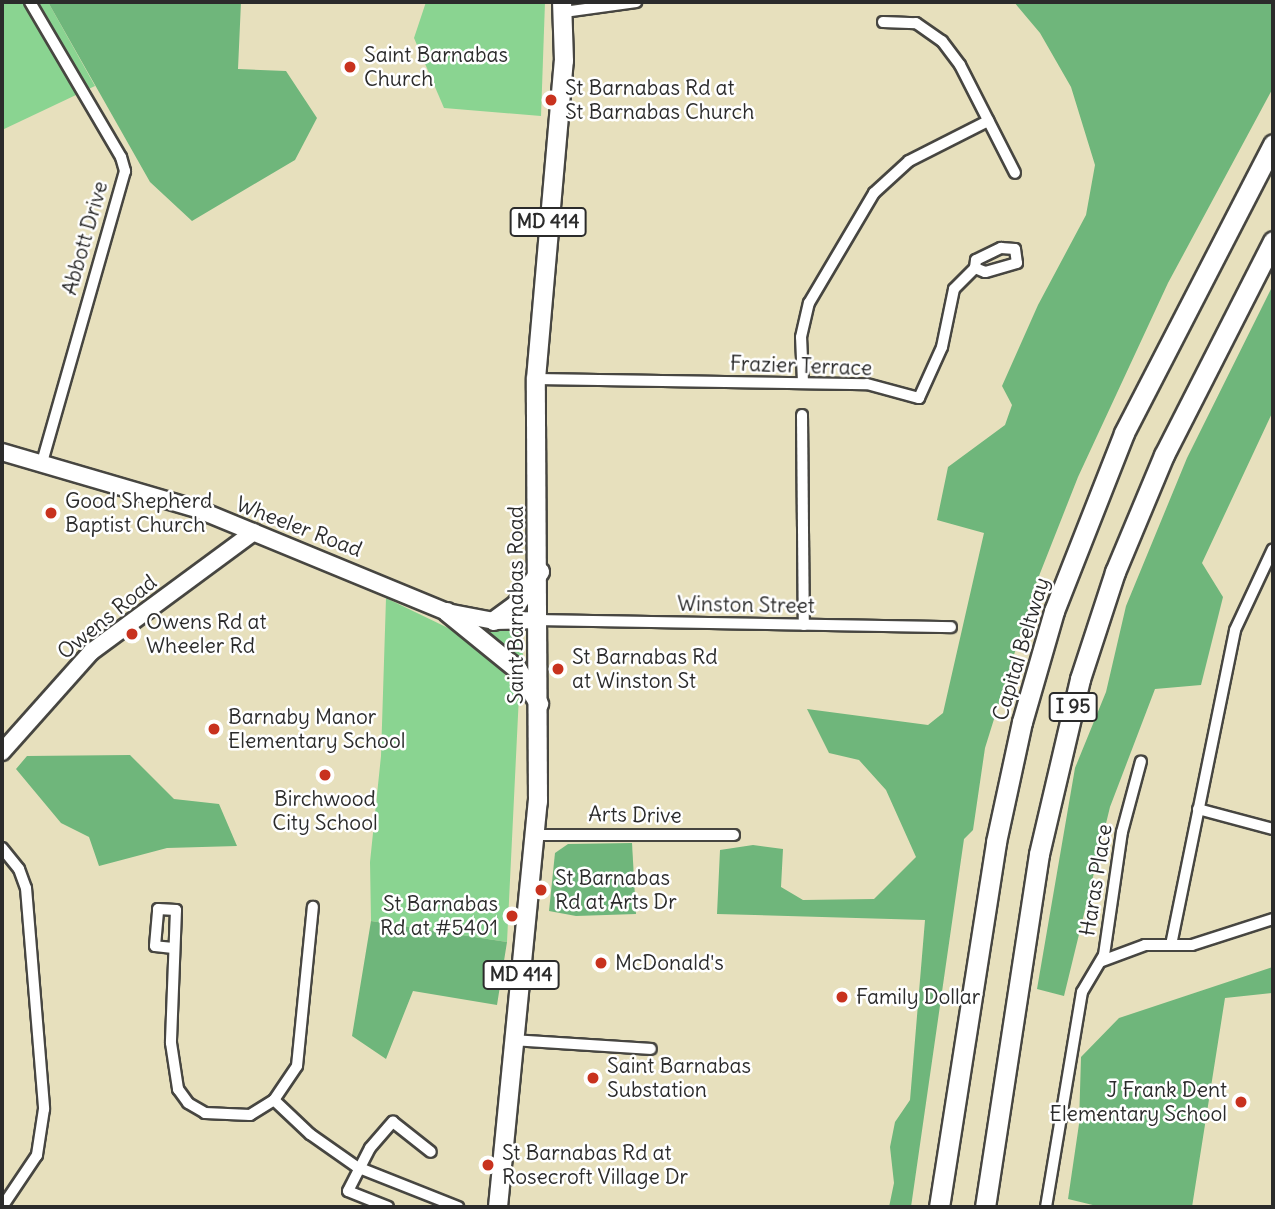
<!DOCTYPE html>
<html>
<head>
<meta charset="utf-8">
<style>
	body { margin:0 }
	#map { position:relative; width:1275px; height:1209px; overflow:hidden; background:#e7e0bd; font-family:Delius,sans-serif }
	div>[style] { position:absolute }
	.green>* { inset:0; background:#8ad491 }
	.forest>* { inset:0; background:#6fb67b }
	.roads { filter:drop-shadow(2px 0 #474641) drop-shadow(-2px 0 #474641) drop-shadow(0 2px #474641) drop-shadow(0 -2px #474641) }
	.street>* { height:10px; margin:-5px; padding:0 5px; transform-origin:5px; border-radius:5px; background:#fff }
	.secondary>* { height:16px; margin:-8px; padding:0 8px; transform-origin:8px; border-radius:8px; background:#fff }
	.primary>* { height:18px; margin:-9px; padding:0 9px; transform-origin:9px; border-radius:9px; background:#fff }
	.highway>* { height:19px; margin:-9.5px; padding:0 9.5px; transform-origin:9.5px; border-radius:9.5px; background:#fff }
	.dots>* { width:19px; height:19px; translate:-50% -50%; box-sizing:border-box; border:4px solid #fff; border-radius:50% }
	span { translate:-50% -50%; white-space:nowrap; text-align:center; line-height:1.15; -webkit-text-stroke:5px #fff; paint-order:stroke }
	.shield-label span { padding:2px 5px; background:#fff; border:2px solid; border-radius:5px; -webkit-text-stroke-width:0 }
	.shield-label { font-size:19px; color:#2b2b2b; font-weight:700 }
	.poi-label { font-size:21px; color:#2b2b2b }
	.left { translate:0 -50%; text-align:left }
	.right { translate:-100% -50%; text-align:right }
	.street-label { font-size:21px; color:#2b2b2b }
	.frame { position:absolute; inset:0; border:4px solid #2b2b2b; pointer-events:none }
</style>
</head>
<body>
<div id="map">
	<div class="green">
		<i style="clip-path:polygon(2px 2px,48px 2px,95px 86px,2px 130px)"></i>
		<i style="clip-path:polygon(426px 2px,545px 2px,541px 116px,444px 108px,414px 38px)"></i>
		<i style="clip-path:polygon(386px 598px,473px 640px,490px 653px,519px 695px,507px 942px,371px 921px,370px 862px,381px 756px)"></i>
		<i style="clip-path:polygon(479px 628px,522px 629px,523px 663px)"></i>
	</div>
	<div class="forest">
		<i style="clip-path:polygon(48px 2px,241px 2px,238px 69px,286px 71px,317px 118px,295px 160px,192px 221px,150px 182px)"></i>
		<i style="clip-path:polygon(1014px 2px,1273px 2px,1273px 88px,1168px 283px,1078px 477px,1037px 581px,985px 748px,973px 830px,964px 839px,911px 1207px,889px 1207px,894px 1183px,890px 1147px,895px 1122px,910px 1100px,925px 920px,717px 914px,720px 850px,753px 845px,783px 849px,781px 887px,803px 900px,874px 899px,916px 857px,886px 790px,859px 760px,829px 753px,807px 709px,928px 725px,943px 713px,984px 533px,937px 520px,948px 467px,1005px 425px,1012px 405px,1002px 386px,1038px 305px,1086px 215px,1095px 165px,1071px 87px,1040px 33px)"></i>
		<i style="clip-path:polygon(1273px 285px,1273px 411px,1202px 563px,1223px 597px,1201px 685px,1155px 689px,1110px 807px,1064px 996px,1037px 989px,1075px 768px,1106px 692px,1126px 606px,1187px 458px)"></i>
		<i style="clip-path:polygon(130px 755px,174px 799px,219px 804px,237px 846px,167px 848px,99px 866px,89px 837px,61px 823px,16px 769px,27px 756px)"></i>
		<i style="clip-path:polygon(632px 843px,636px 914px,576px 916px,549px 911px,555px 853px,568px 844px)"></i>
		<i style="clip-path:polygon(371px 921px,507px 942px,497px 1005px,413px 991px,386px 1059px,352px 1036px)"></i>
		<i style="clip-path:polygon(1273px 967px,1273px 993px,1225px 998px,1192px 1207px,1101px 1207px,1068px 1199px,1079px 1124px,1081px 1057px,1119px 1018px)"></i>
	</div>
	<div class="roads">
		<div class="street">
			<i style="left:30px;top:2px;width:180px;rotate:59.6deg"></i>
			<i style="left:121px;top:157px;width:15px;rotate:74deg"></i>
			<i style="left:125px;top:171px;width:304px;rotate:105.9deg"></i>
			<i style="left:564px;top:12px;width:73px;rotate:-7.9deg"></i>
			<i style="left:883px;top:22px;width:33px;rotate:2deg"></i>
			<i style="left:916px;top:23px;width:32px;rotate:35deg"></i>
			<i style="left:942px;top:41px;width:30px;rotate:53deg"></i>
			<i style="left:960px;top:65px;width:121px;rotate:63deg"></i>
			<i style="left:1001px;top:248px;width:14px;rotate:4deg"></i>
			<i style="left:1015px;top:249px;width:14px;rotate:82deg"></i>
			<i style="left:1017px;top:263px;width:33px;rotate:164deg"></i>
			<i style="left:985px;top:272px;width:11px;rotate:-158deg"></i>
			<i style="left:975px;top:268px;width:8px;rotate:-83deg"></i>
			<i style="left:976px;top:260px;width:28px;rotate:-26deg"></i>
			<i style="left:536px;top:379px;width:331px;rotate:0.9deg"></i>
			<i style="left:867px;top:384px;width:54px;rotate:15.1deg"></i>
			<i style="left:919px;top:398px;width:56px;rotate:-65.7deg"></i>
			<i style="left:942px;top:347px;width:59px;rotate:-78.3deg"></i>
			<i style="left:954px;top:289px;width:30px;rotate:-45deg"></i>
			<i style="left:803px;top:382px;width:45px;rotate:-92.5deg"></i>
			<i style="left:801px;top:337px;width:35px;rotate:-77deg"></i>
			<i style="left:809px;top:303px;width:128px;rotate:-59.4deg"></i>
			<i style="left:874px;top:193px;width:47px;rotate:-42.4deg"></i>
			<i style="left:909px;top:161px;width:89px;rotate:-26.9deg"></i>
			<i style="left:802px;top:415px;width:210px;rotate:89.5deg"></i>
			<i style="left:540px;top:620px;width:411px;rotate:1deg"></i>
			<i style="left:1198px;top:809px;width:78px;rotate:14.9deg"></i>
			<i style="left:536px;top:835px;width:198px"></i>
			<i style="left:2px;top:848px;width:27px;rotate:51deg"></i>
			<i style="left:19px;top:869px;width:20px;rotate:70deg"></i>
			<i style="left:26px;top:888px;width:222px;rotate:85.3deg"></i>
			<i style="left:44px;top:1109px;width:47px;rotate:98.7deg"></i>
			<i style="left:37px;top:1155px;width:63px;rotate:123.9deg"></i>
			<i style="left:1171px;top:945px;width:321px;rotate:-78.5deg"></i>
			<i style="left:1235px;top:630px;width:89px;rotate:-64.9deg"></i>
			<i style="left:173px;top:948px;width:18px;rotate:-174deg"></i>
			<i style="left:155px;top:946px;width:37px;rotate:-85deg"></i>
			<i style="left:158px;top:909px;width:18px;rotate:3deg"></i>
			<i style="left:176px;top:910px;width:133px;rotate:92.2deg"></i>
			<i style="left:171px;top:1043px;width:47px;rotate:81.3deg"></i>
			<i style="left:178px;top:1089px;width:17px;rotate:54deg"></i>
			<i style="left:188px;top:1103px;width:20px;rotate:30deg"></i>
			<i style="left:205px;top:1113px;width:45px;rotate:2.5deg"></i>
			<i style="left:250px;top:1115px;width:28px;rotate:-32deg"></i>
			<i style="left:274px;top:1100px;width:41px;rotate:-55.9deg"></i>
			<i style="left:297px;top:1066px;width:160px;rotate:-84.3deg"></i>
			<i style="left:1102px;top:961px;width:46px;rotate:-20.4deg"></i>
			<i style="left:1145px;top:945px;width:47px"></i>
			<i style="left:1192px;top:945px;width:85px;rotate:-17.8deg"></i>
			<i style="left:513px;top:1040px;width:138px;rotate:3.7deg"></i>
			<i style="left:274px;top:1100px;width:50px;rotate:43.4deg"></i>
			<i style="left:310px;top:1134px;width:57px;rotate:35.1deg"></i>
			<i style="left:357px;top:1167px;width:109px;rotate:21.6deg"></i>
			<i style="left:388px;top:1207px;width:43px;rotate:-158.2deg"></i>
			<i style="left:348px;top:1191px;width:48px;rotate:-62.9deg"></i>
			<i style="left:370px;top:1148px;width:35px;rotate:-49deg"></i>
			<i style="left:393px;top:1122px;width:48px;rotate:38.3deg"></i>
			<i style="left:1046px;top:1207px;width:218px;rotate:-80.5deg"></i>
			<i style="left:1082px;top:992px;width:43px;rotate:-59.3deg"></i>
			<i style="left:1104px;top:955px;width:124px;rotate:-81.7deg"></i>
			<i style="left:1122px;top:832px;width:73px;rotate:-75deg"></i>
		</div>
		<div class="secondary">
			<i style="left:2px;top:452px;width:203px;rotate:16.3deg"></i>
			<i style="left:197px;top:509px;width:270px;rotate:22.4deg"></i>
			<i style="left:447px;top:612px;width:48px;rotate:10.8deg"></i>
			<i style="left:494px;top:621px;width:46px;rotate:-1.2deg"></i>
			<i style="left:2px;top:752px;width:134px;rotate:-48.3deg"></i>
			<i style="left:91px;top:652px;width:202px;rotate:-36.4deg"></i>
		</div>
		<div class="primary">
			<i style="left:447px;top:612px;width:92px;rotate:39.2deg"></i>
			<i style="left:518px;top:670px;width:40px;rotate:58deg"></i>
			<i style="left:494px;top:621px;width:27px;rotate:-36deg"></i>
			<i style="left:516px;top:605px;width:41px;rotate:-54deg"></i>
			<i style="left:498px;top:1207px;width:407px;rotate:-84.4deg"></i>
			<i style="left:538px;top:802px;width:423px;rotate:-90.3deg"></i>
			<i style="left:536px;top:379px;width:319px;rotate:-85deg"></i>
			<i style="left:564px;top:61px;width:59px;rotate:-91.9deg"></i>
		</div>
		<div class="highway">
			<i style="left:939px;top:1207px;width:369px;rotate:-81.1deg"></i>
			<i style="left:996px;top:842px;width:123px;rotate:-77.8deg"></i>
			<i style="left:1022px;top:722px;width:116px;rotate:-73.9deg"></i>
			<i style="left:1054px;top:611px;width:191px;rotate:-68.5deg"></i>
			<i style="left:1124px;top:433px;width:325px;rotate:-62.7deg"></i>
			<i style="left:985px;top:1207px;width:357px;rotate:-81.3deg"></i>
			<i style="left:1039px;top:854px;width:180px;rotate:-76.8deg"></i>
			<i style="left:1080px;top:679px;width:113px;rotate:-71.9deg"></i>
			<i style="left:1115px;top:572px;width:127px;rotate:-67.3deg"></i>
			<i style="left:1164px;top:455px;width:240px;rotate:-63deg"></i>
		</div>
	</div>
	<div class="dots">
		<i style="left:350px;top:67px;background:#c8321e"></i>
		<i style="left:551px;top:100px;background:#c8321e"></i>
		<i style="left:51px;top:513px;background:#c8321e"></i>
		<i style="left:132px;top:634px;background:#c8321e"></i>
		<i style="left:558px;top:669px;background:#c8321e"></i>
		<i style="left:214px;top:729px;background:#c8321e"></i>
		<i style="left:325px;top:775px;background:#c8321e"></i>
		<i style="left:541px;top:890px;background:#c8321e"></i>
		<i style="left:512px;top:916px;background:#c8321e"></i>
		<i style="left:601px;top:963px;background:#c8321e"></i>
		<i style="left:842px;top:997px;background:#c8321e"></i>
		<i style="left:593px;top:1078px;background:#c8321e"></i>
		<i style="left:1241px;top:1102px;background:#c8321e"></i>
		<i style="left:488px;top:1165px;background:#c8321e"></i>
	</div>
	<div class="shield-label">
		<span style="left:548px;top:222px">MD 414</span>
		<span style="left:1073px;top:707px">I 95</span>
		<span style="left:521px;top:975px">MD 414</span>
	</div>
	<div class="poi-label">
		<span class="left" style="left:364px;top:67px">Saint Barnabas<br>Church</span>
		<span class="left" style="left:565px;top:100px">St Barnabas Rd at<br>St Barnabas Church</span>
		<span class="left" style="left:65px;top:513px">Good Shepherd<br>Baptist Church</span>
		<span class="left" style="left:146px;top:634px">Owens Rd at<br>Wheeler Rd</span>
		<span class="left" style="left:572px;top:669px">St Barnabas Rd<br>at Winston St</span>
		<span class="left" style="left:228px;top:729px">Barnaby Manor<br>Elementary School</span>
		<span style="left:325px;top:811px">Birchwood<br>City School</span>
		<span class="left" style="left:555px;top:890px">St Barnabas<br>Rd at Arts Dr</span>
		<span class="right" style="left:498px;top:916px">St Barnabas<br>Rd at #5401</span>
		<span class="left" style="left:615px;top:963px">McDonald's</span>
		<span class="left" style="left:856px;top:997px">Family Dollar</span>
		<span class="left" style="left:607px;top:1078px">Saint Barnabas<br>Substation</span>
		<span class="right" style="left:1227px;top:1102px">J Frank Dent<br>Elementary School</span>
		<span class="left" style="left:502px;top:1165px">St Barnabas Rd at<br>Rosecroft Village Dr</span>
	</div>
	<div class="street-label">
		<span style="left:85px;top:238px;rotate:-74deg">Abbott Drive</span>
		<span style="left:801px;top:366px;rotate:2deg">Frazier Terrace</span>
		<span style="left:299px;top:527px;rotate:21deg">Wheeler Road</span>
		<span style="left:516px;top:605px;rotate:-90deg">Saint Barnabas Road</span>
		<span style="left:746px;top:605px;rotate:1deg">Winston Street</span>
		<span style="left:107px;top:617px;rotate:-39deg">Owens Road</span>
		<span style="left:1021px;top:649px;rotate:-73deg">Capital Beltway</span>
		<span style="left:635px;top:815px;rotate:1deg">Arts Drive</span>
		<span style="left:1096px;top:880px;rotate:-81deg">Haras Place</span>
	</div>
	<div class="frame"></div>
</div>
</body>
</html>
